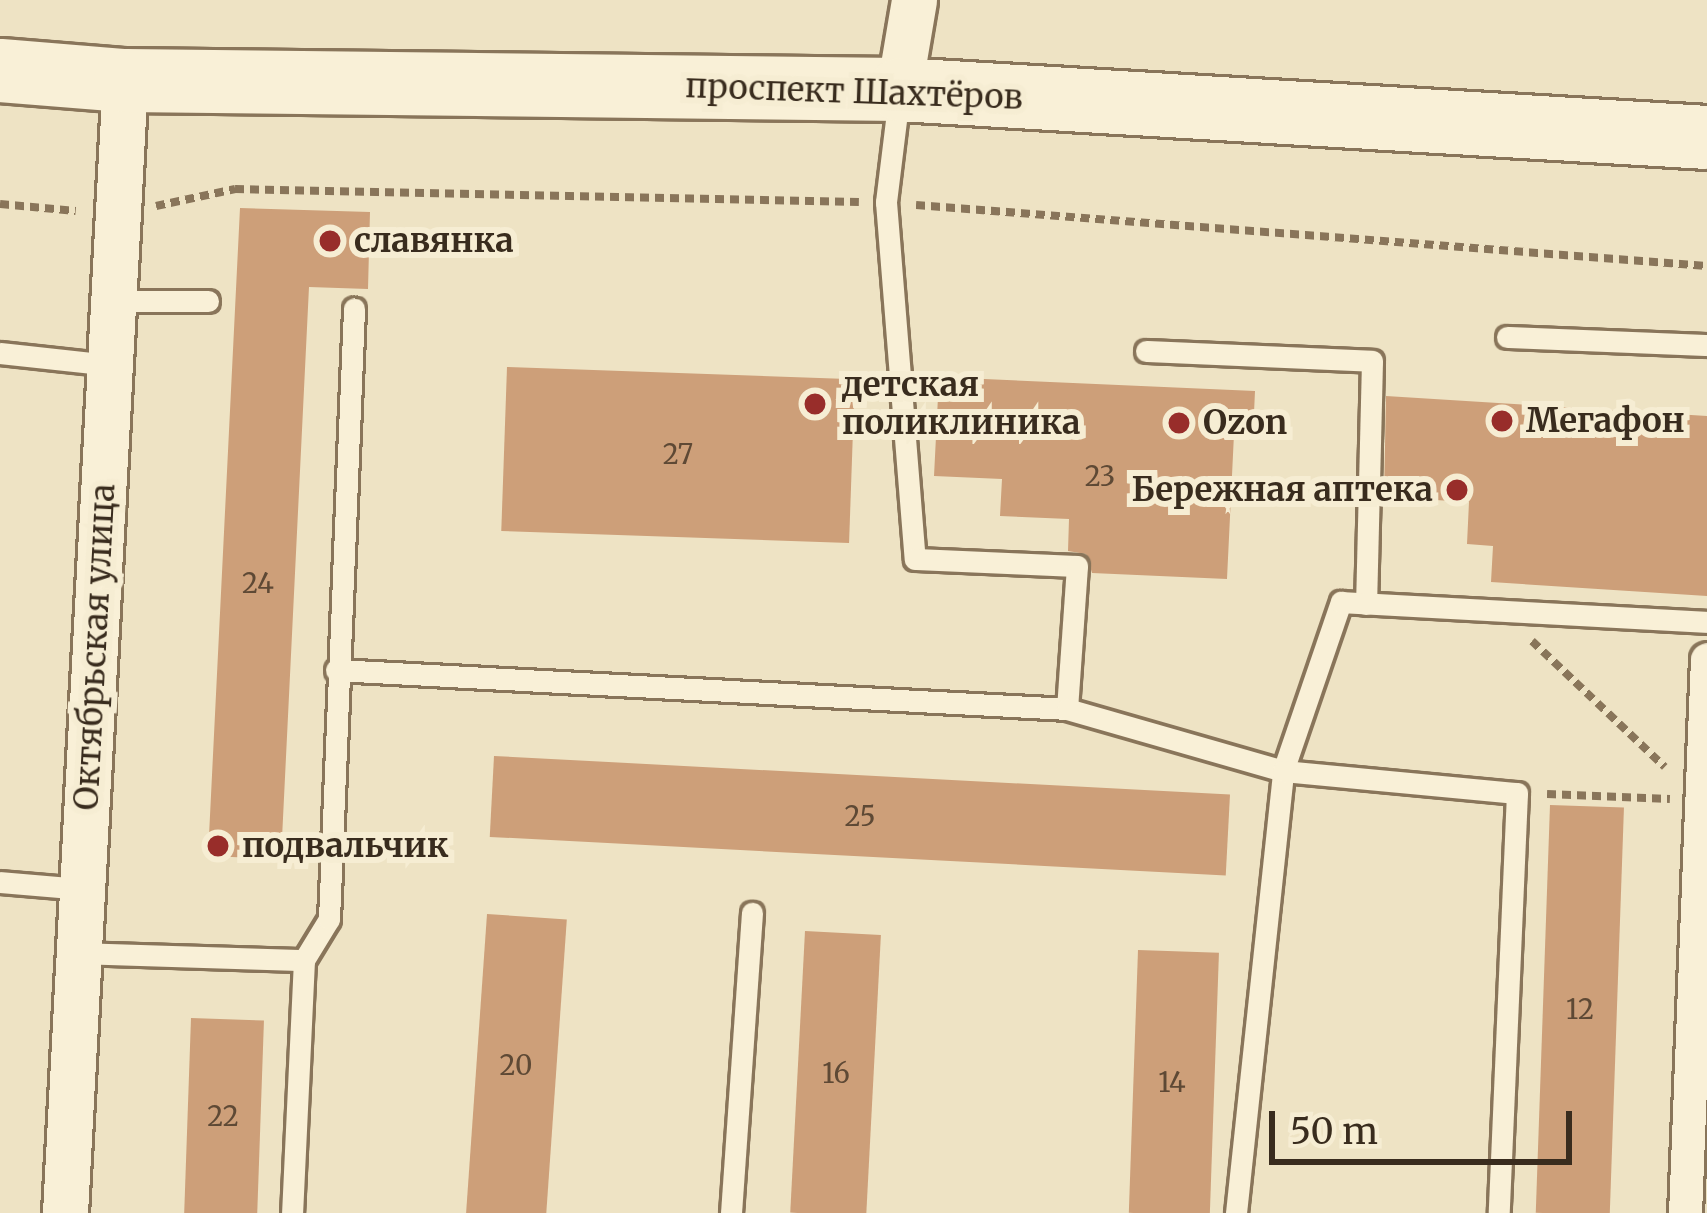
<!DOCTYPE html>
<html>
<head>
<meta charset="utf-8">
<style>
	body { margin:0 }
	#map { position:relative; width:1707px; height:1213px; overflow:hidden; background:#eee3c4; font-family:Merriweather,serif }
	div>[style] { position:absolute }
	.building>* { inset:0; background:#cd9f79; transform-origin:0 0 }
	.path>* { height:8px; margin-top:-4px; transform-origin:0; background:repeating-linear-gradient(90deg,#89755a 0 9px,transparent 0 15px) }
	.roads { filter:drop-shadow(3px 0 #89755a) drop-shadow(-3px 0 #89755a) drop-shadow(0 3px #89755a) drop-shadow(0 -3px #89755a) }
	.service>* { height:21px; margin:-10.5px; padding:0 10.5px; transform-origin:10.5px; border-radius:10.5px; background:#f9f0d7 }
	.pedestrian>* { height:33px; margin:-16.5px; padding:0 16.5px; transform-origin:16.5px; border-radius:16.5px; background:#f9f0d7 }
	.minor>* { height:45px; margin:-22.5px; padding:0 22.5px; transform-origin:22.5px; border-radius:22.5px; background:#f9f0d7 }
	.secondary>* { height:63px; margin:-31.5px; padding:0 31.5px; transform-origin:31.5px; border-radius:31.5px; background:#f9f0d7 }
	.dots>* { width:33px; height:33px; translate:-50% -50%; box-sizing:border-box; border:6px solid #f6edd3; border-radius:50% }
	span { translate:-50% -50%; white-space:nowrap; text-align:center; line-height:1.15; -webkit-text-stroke:12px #f6edd3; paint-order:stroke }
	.number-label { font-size:27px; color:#5e4935 }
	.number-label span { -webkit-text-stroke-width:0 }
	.street-label { font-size:33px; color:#392c1e }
	.poi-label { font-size:33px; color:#392c1e; font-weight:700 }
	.left { translate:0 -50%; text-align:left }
	.right { translate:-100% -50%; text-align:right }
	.scale { position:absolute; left:1269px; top:1111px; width:303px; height:54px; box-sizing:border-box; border:6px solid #392c1e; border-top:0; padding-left:15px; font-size:36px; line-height:42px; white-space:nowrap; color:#392c1e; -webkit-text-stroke:9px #f6edd3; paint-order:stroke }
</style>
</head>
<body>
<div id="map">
	<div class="building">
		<i style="clip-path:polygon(240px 208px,370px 212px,368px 289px,309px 287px,281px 859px,208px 856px)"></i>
		<i style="left:507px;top:367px;width:348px;height:164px;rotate:2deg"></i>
		<i style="clip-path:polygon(939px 377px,1255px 391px,1253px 435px,1234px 434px,1227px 579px,1092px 573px,1086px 554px,1068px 551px,1069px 519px,1000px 516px,1002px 479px,934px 476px)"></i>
		<i style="clip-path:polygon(1386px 396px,1707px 416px,1707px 596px,1491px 582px,1493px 546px,1467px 544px,1469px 502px,1384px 497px)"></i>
		<i style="left:494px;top:756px;width:737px;height:81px;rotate:3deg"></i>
		<i style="left:1550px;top:805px;width:74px;height:408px;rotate:2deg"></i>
		<i style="left:487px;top:914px;width:80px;height:300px;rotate:4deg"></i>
		<i style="left:805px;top:931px;width:76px;height:282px;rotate:3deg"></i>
		<i style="left:1138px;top:950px;width:81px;height:263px;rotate:2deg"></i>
		<i style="left:191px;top:1018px;width:73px;height:195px;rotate:2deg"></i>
	</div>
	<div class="path">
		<i style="left:0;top:204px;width:76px;rotate:5.3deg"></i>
		<i style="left:916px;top:205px;width:793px;rotate:4.41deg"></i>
		<i style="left:156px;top:206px;width:81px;rotate:-12.1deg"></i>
		<i style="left:235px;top:189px;width:624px;rotate:1.19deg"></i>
		<i style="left:1532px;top:641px;width:183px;rotate:43.5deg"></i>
		<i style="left:1547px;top:794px;width:123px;rotate:2.3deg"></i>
	</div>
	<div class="roads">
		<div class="service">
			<i style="left:899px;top:96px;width:107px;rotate:97deg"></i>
			<i style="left:886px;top:202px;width:358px;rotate:85.4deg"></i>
			<i style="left:915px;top:559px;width:162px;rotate:2.5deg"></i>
			<i style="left:1077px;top:566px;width:143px;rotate:94deg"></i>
			<i style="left:113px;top:301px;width:95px"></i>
			<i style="left:1507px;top:337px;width:200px;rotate:2.3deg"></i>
			<i style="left:1146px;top:351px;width:226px;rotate:2.5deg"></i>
			<i style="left:1372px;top:361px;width:243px;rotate:91.4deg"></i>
			<i style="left:0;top:353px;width:111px;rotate:6.2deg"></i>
			<i style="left:336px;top:670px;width:732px;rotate:3.05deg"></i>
			<i style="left:1067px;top:709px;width:225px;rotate:16deg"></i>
			<i style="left:1283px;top:771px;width:179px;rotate:-71.1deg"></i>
			<i style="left:1341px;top:602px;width:367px;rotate:3.1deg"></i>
			<i style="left:0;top:882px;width:82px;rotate:4.9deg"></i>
			<i style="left:79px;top:953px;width:225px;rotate:1.8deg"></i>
			<i style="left:304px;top:960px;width:253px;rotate:92.7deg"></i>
			<i style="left:304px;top:960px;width:48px;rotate:-58.6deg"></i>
			<i style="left:329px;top:919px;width:611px;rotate:-87.65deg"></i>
			<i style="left:731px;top:1213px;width:301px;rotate:-86deg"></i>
			<i style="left:1236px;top:1213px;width:444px;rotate:-83.9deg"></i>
			<i style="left:1283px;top:771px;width:235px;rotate:5.4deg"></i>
			<i style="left:1517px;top:793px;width:420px;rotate:92.5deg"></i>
		</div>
		<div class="pedestrian">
			<i style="left:1685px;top:1213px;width:554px;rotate:-87.73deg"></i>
		</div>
		<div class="minor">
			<i style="left:899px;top:89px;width:90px;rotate:-80.4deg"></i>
			<i style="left:65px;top:1213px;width:1135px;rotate:-86.97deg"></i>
		</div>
		<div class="secondary">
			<i style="left:0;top:70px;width:125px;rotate:4.6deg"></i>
			<i style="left:125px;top:80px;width:774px;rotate:0.67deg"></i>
			<i style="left:899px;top:89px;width:809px;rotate:3.4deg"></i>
		</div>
	</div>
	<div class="dots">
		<i style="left:330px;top:241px;background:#982d2a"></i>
		<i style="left:815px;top:404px;background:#982d2a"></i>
		<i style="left:1502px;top:421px;background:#982d2a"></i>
		<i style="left:1179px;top:423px;background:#982d2a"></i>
		<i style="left:1457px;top:490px;background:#982d2a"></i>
		<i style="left:218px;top:846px;background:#982d2a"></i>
	</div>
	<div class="number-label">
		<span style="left:678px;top:455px">27</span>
		<span style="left:1100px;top:477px">23</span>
		<span style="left:258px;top:584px">24</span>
		<span style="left:860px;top:817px">25</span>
		<span style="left:1580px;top:1010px">12</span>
		<span style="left:516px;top:1066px">20</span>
		<span style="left:836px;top:1074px">16</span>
		<span style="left:1172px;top:1083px">14</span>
		<span style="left:223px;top:1117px">22</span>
	</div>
	<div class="street-label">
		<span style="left:854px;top:92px;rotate:2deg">проспект Шахтёров</span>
		<span style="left:95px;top:647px;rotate:-87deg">Октябрьская улица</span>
	</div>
	<div class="poi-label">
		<span class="left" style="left:354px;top:241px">славянка</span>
		<span class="left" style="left:842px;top:404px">детская<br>поликлиника</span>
		<span class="left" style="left:1526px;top:421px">Мегафон</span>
		<span class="left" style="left:1203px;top:423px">Ozon</span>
		<span class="right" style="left:1433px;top:490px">Бережная аптека</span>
		<span class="left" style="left:242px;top:846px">подвальчик</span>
	</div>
	<div class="scale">50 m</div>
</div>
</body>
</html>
